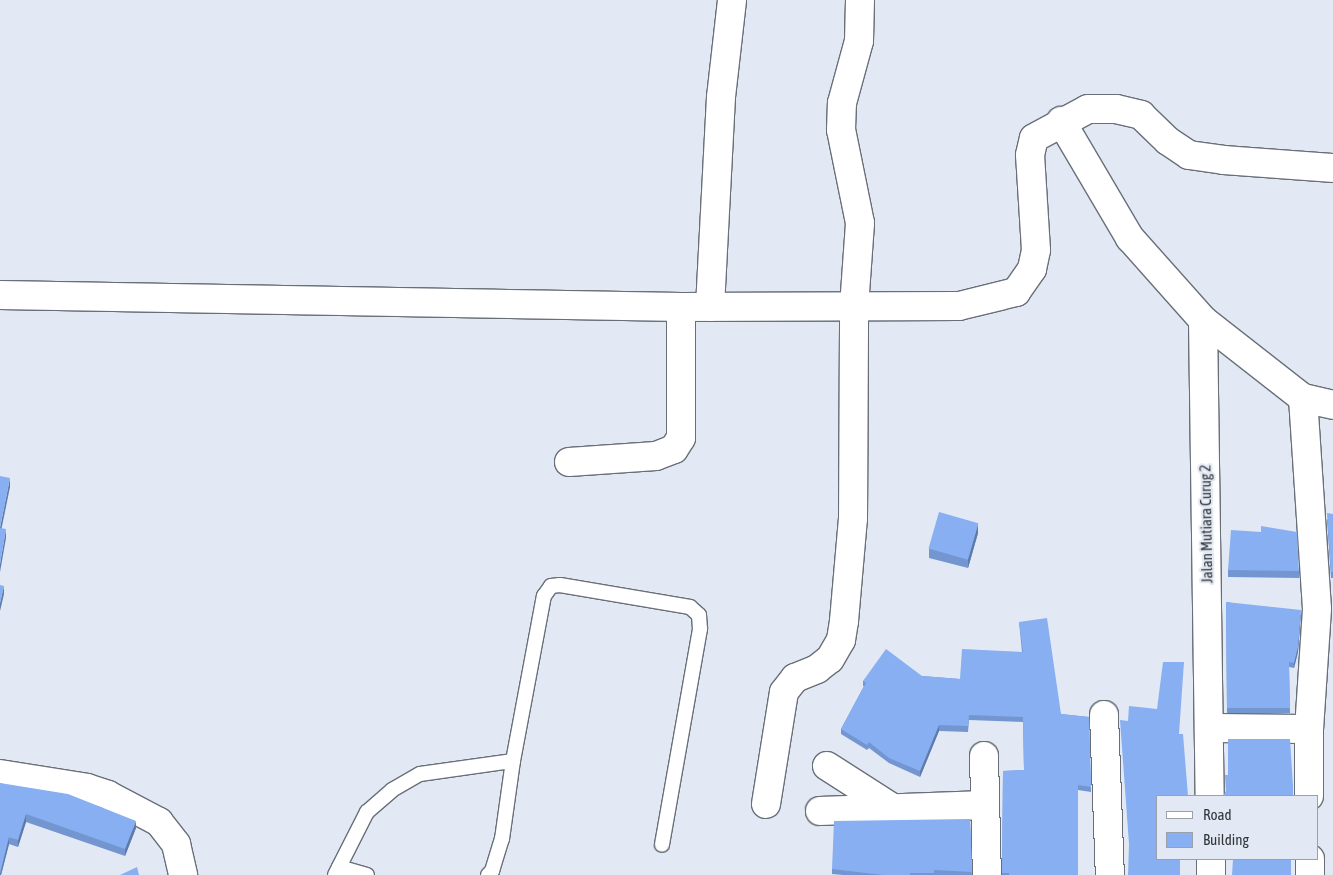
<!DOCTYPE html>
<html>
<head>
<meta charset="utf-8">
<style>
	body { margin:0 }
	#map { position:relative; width:1333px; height:875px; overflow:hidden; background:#e2e9f4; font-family:"Asap Condensed",sans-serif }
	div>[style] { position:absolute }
	.roads { filter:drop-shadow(1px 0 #696f79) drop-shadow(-1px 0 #696f79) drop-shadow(0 1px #696f79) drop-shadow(0 -1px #696f79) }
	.lane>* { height:14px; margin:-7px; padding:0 7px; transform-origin:7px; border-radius:7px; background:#fff }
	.street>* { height:28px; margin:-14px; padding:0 14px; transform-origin:14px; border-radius:14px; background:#fff }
	.secondary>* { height:28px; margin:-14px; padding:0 14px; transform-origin:14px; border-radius:14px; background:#fff }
	.wall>* { inset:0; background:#7496d0 }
	.shaded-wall>* { inset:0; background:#5e7aa9 }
	.building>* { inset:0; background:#87aff2; transform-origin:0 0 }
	span { translate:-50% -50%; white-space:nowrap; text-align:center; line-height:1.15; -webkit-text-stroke:4.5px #e2e9f4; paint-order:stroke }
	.street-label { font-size:15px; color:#323438 }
	.legend { position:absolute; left:1156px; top:795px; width:162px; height:65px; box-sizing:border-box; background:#e2e9f4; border:1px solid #9ca1a9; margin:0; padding:6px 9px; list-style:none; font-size:15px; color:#323438 }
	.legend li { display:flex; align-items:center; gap:10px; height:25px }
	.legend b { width:25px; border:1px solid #9ca1a9 }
</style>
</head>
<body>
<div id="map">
	<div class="roads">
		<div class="lane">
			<i style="left:339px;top:867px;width:29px;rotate:16deg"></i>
			<i style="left:335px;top:875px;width:71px;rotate:-63.1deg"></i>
			<i style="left:367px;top:812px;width:33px;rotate:-41deg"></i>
			<i style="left:392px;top:790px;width:32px;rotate:-30deg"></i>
			<i style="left:420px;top:774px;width:94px;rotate:-8deg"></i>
			<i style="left:513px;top:761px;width:168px;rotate:-79.4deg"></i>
			<i style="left:544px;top:596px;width:12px;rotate:-55deg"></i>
			<i style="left:551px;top:586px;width:9px;rotate:-6deg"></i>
			<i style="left:560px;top:585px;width:132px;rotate:9.6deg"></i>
			<i style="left:690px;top:607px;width:12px;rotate:42deg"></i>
			<i style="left:699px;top:615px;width:14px;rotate:86deg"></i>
			<i style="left:700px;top:629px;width:219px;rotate:100deg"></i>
			<i style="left:488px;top:875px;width:6px;rotate:-45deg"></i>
			<i style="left:492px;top:871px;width:34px;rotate:-73deg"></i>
			<i style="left:502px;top:839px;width:79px;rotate:-82deg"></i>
		</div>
		<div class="street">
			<i style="left:1061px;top:121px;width:136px;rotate:59.5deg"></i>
			<i style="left:1130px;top:238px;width:110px;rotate:48.3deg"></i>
			<i style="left:1203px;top:320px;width:127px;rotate:38deg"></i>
			<i style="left:1303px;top:398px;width:31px;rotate:13deg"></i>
			<i style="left:0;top:295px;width:681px;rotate:1.01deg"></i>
			<i style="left:681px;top:307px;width:278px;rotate:-0.2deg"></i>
			<i style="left:959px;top:306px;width:59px;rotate:-13.8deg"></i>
			<i style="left:1016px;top:292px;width:28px;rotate:-55deg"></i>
			<i style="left:1032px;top:269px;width:19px;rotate:-78deg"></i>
			<i style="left:1036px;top:250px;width:95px;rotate:-93.6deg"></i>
			<i style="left:1030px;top:155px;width:17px;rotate:-77deg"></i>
			<i style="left:1034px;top:138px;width:61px;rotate:-28.2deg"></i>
			<i style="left:1088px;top:109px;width:28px"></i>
			<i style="left:1116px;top:109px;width:26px;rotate:13deg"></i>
			<i style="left:1141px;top:115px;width:37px;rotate:44deg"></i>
			<i style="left:1168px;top:141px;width:25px;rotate:34deg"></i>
			<i style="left:1189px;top:155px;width:35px;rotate:8deg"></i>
			<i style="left:1224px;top:160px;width:109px;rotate:4.2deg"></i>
			<i style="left:710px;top:307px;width:210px;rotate:-87deg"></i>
			<i style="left:721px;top:97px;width:98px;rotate:-83.5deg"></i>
			<i style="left:1203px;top:320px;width:476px;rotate:89.2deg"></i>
			<i style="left:1303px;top:398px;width:211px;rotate:86.2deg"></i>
			<i style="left:1317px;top:609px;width:120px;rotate:93.8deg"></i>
			<i style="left:1309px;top:729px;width:67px;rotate:90deg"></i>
			<i style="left:569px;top:462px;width:87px;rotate:-3.9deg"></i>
			<i style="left:656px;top:456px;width:19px;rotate:-21deg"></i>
			<i style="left:674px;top:449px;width:13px;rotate:-58deg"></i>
			<i style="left:681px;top:438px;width:131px;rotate:-90deg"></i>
			<i style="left:1104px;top:715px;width:160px;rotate:87.9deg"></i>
			<i style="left:1209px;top:728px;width:100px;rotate:0.6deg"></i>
			<i style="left:984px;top:756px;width:119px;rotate:88.6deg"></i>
			<i style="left:827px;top:766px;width:76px;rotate:32.6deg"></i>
			<i style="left:766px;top:804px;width:113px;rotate:-80.9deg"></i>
			<i style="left:784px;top:692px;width:18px;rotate:-52deg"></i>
			<i style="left:795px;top:678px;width:24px;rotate:-22deg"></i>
			<i style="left:817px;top:669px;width:16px;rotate:-38deg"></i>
			<i style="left:830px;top:659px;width:22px;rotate:-60deg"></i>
			<i style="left:841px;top:640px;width:19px;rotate:-81deg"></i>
			<i style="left:844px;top:621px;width:102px;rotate:-85deg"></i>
			<i style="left:853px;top:519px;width:212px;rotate:-89.7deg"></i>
			<i style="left:854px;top:307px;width:84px;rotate:-85.9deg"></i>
			<i style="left:860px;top:223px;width:95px;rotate:-101.5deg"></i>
			<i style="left:841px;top:130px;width:27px;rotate:-88deg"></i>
			<i style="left:842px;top:103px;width:64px;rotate:-74.7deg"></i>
			<i style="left:859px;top:41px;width:41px;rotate:-88.6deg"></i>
			<i style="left:820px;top:811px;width:165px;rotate:-2.1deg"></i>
			<i style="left:1211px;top:859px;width:16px;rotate:90deg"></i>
			<i style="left:1310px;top:859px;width:16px;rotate:90deg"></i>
		</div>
		<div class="secondary">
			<i style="left:0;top:774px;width:88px;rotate:9.1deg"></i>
			<i style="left:87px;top:788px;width:22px;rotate:18deg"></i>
			<i style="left:108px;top:795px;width:58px;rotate:27.9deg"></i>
			<i style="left:159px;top:822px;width:28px;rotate:52deg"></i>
			<i style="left:176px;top:844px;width:32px;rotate:77deg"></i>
		</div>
	</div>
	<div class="wall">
		<i style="clip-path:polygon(1333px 514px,1333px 578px,1331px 578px,1327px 520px)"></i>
		<i style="clip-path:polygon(1261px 532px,1299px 571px,1299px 578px,1228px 577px,1228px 570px)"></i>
		<i style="clip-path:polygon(978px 533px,968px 568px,929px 558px,929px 549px)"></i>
		<i style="clip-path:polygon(1226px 602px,1301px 615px,1298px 652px,1294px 668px,1289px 667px,1290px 713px,1227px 713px)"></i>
		<i style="clip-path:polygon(1019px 622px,1061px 714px,1089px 717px,1091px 792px,1078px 790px,1078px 875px,1002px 875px,1003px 771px,1024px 770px,1023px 722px,969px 720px,968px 732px,939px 731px,920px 777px,889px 763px,869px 748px,867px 750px,841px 734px,841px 729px,864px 686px,863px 686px,863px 681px,922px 676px,960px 679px,1022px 652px)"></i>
		<i style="clip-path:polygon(0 783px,136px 828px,125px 856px,26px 822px,18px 847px,9px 844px,1px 875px,0 875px)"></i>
		<i style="clip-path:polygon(970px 819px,972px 875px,843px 875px,832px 874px,832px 869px)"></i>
	</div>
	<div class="shaded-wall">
		<i style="clip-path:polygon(10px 478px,10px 487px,0 536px,0 528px)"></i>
		<i style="clip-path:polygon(978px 523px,978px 533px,968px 568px,968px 559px)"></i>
		<i style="clip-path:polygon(6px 529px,6px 538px,0 572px,0 564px)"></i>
		<i style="clip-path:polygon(4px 586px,4px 594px,0 611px,0 603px)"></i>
		<i style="clip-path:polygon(1301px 610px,1298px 652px,1294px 668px,1294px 663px)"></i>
		<i style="clip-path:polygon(939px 725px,939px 731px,920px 777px,920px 771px)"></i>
		<i style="clip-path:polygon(26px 814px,26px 822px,18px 847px,18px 840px)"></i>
		<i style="clip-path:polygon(136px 821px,136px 828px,125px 856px,125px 849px)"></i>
		<i style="clip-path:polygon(9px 837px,9px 844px,1px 875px,0 875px)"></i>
	</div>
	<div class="building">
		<i style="clip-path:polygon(0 476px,10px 478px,0 528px)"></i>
		<i style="left:939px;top:512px;width:41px;height:38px;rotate:16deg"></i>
		<i style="clip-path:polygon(1327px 513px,1333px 514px,1333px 572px,1331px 572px)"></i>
		<i style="clip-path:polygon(1261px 526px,1297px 532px,1299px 571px,1228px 570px,1231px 530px,1261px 532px)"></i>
		<i style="clip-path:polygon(0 528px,6px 529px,0 564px)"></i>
		<i style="clip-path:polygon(0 585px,4px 586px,0 603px)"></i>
		<i style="clip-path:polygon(1226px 602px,1301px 610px,1298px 647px,1294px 663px,1289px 662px,1290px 708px,1227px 708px)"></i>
		<i style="clip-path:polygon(1047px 618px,1061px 714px,1089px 717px,1091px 787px,1078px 785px,1078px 875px,1009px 875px,1009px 873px,1002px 873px,1003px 771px,1024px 770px,1023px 717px,969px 715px,968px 726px,939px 725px,920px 771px,889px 758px,869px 742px,867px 745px,841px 729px,866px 683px,863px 681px,886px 649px,922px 676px,960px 679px,962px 649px,1023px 652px,1019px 622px)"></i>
		<i style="clip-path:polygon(1163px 662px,1184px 662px,1179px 734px,1183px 734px,1188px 796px,1157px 796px,1157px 859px,1180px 859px,1180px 875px,1128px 875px,1129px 844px,1120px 720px,1128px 721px,1129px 706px,1157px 709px)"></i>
		<i style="clip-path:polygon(1228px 739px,1290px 739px,1293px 786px,1293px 796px,1223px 796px,1226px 791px,1225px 775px,1228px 775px)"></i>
		<i style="clip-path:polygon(0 783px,68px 794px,136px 821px,125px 849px,26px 814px,18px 840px,9px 837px,0 873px)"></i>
		<i style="clip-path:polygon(970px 819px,972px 872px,934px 870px,934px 873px,910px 873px,910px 875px,883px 875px,832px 869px,834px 821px)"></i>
		<i style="clip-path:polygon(1233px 859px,1288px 859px,1291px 860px,1291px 875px,1232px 875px)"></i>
		<i style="clip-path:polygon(137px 867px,139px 875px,120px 875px)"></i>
	</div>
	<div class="street-label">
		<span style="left:1206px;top:524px;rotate:-91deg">Jalan Mutiara Curug 2</span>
	</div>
	<ul class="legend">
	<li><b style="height:6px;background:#fff"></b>Road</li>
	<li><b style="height:14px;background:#87aff2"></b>Building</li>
	</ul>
</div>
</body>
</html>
